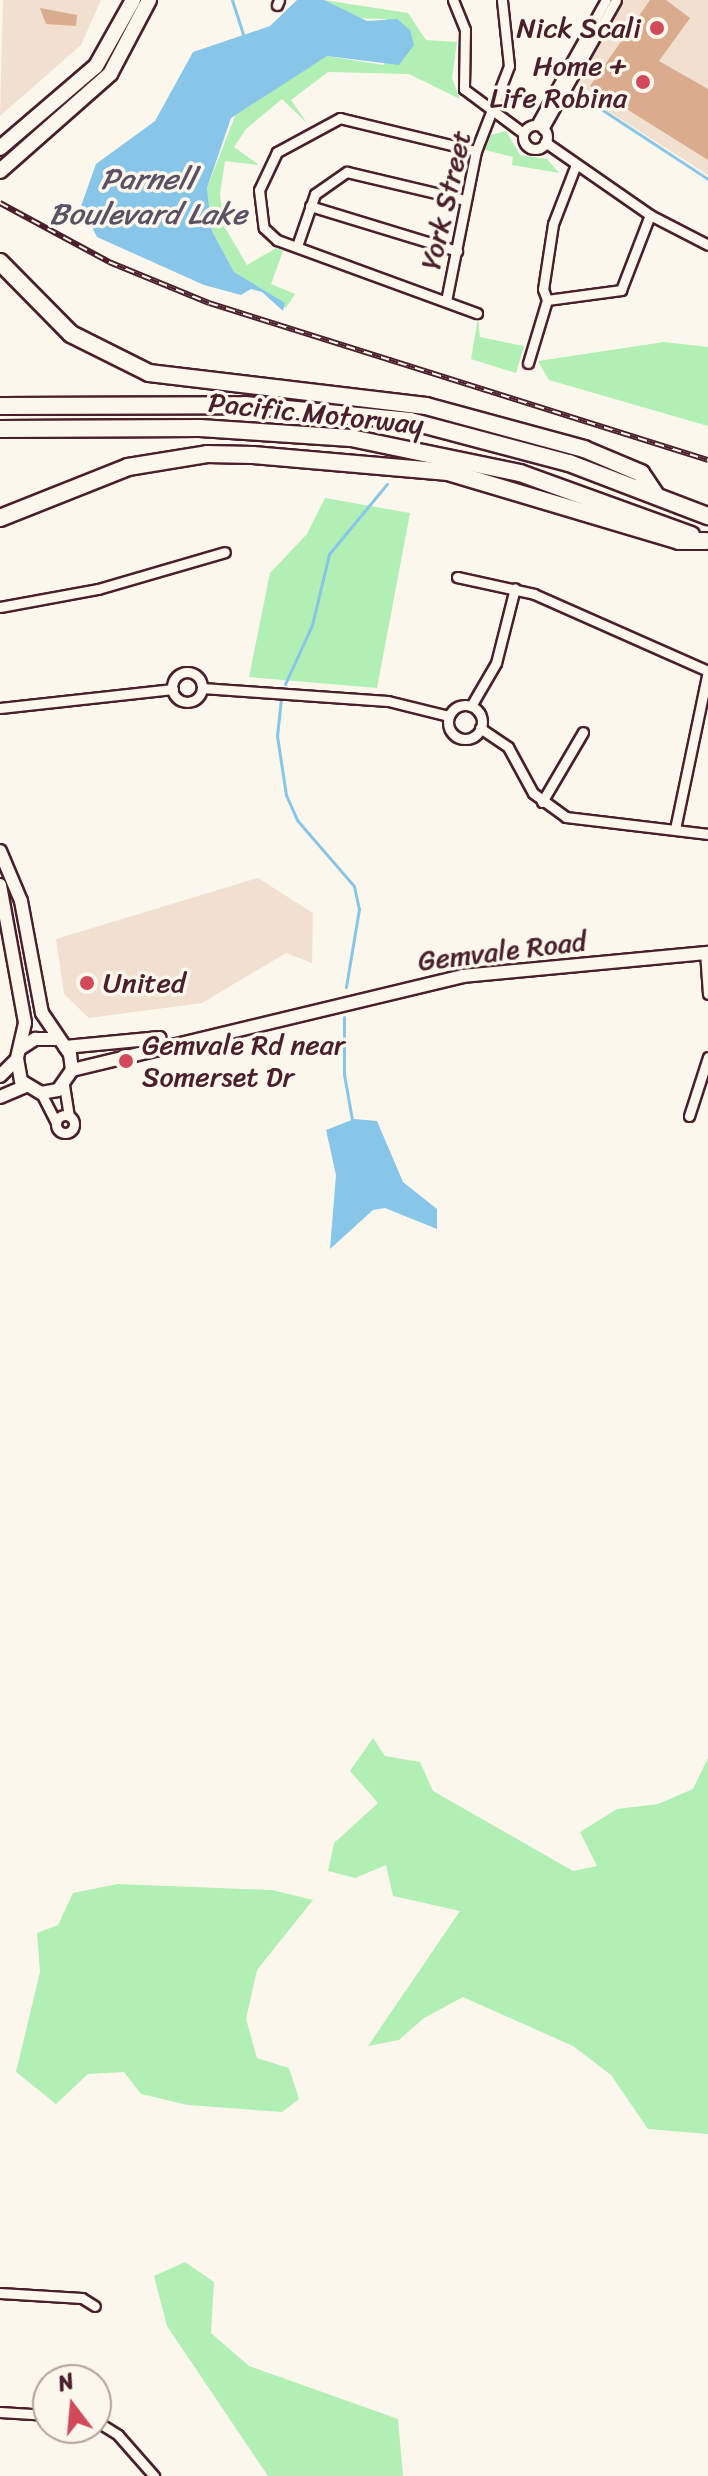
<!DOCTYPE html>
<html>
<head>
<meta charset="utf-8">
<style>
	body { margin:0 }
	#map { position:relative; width:708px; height:2476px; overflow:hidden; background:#fbf7ec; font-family:Sriracha,sans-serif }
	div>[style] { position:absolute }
	.built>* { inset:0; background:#f1e0cf }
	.green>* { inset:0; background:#b2efb5 }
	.water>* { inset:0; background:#87c6e8 }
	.stream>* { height:3px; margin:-1.5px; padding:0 1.5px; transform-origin:1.5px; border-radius:1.5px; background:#87c6e8 }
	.building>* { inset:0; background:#daab8c }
	.roads { filter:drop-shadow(2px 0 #4a1f2b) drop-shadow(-2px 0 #4a1f2b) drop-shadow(0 2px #4a1f2b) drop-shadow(0 -2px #4a1f2b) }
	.minor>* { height:9px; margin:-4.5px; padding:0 4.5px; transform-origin:4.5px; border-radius:4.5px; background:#fbf7ec }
	.minor>.ring { margin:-4.5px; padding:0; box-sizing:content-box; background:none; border:9px solid #fbf7ec; border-radius:50% }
	.secondary>* { height:12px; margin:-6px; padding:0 6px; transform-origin:6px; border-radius:6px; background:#fbf7ec }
	.primary>* { height:14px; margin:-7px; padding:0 7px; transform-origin:7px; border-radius:7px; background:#fbf7ec }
	.motorway>* { height:16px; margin:-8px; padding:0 8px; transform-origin:8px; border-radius:8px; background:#fbf7ec }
	.rail>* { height:6px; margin-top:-3px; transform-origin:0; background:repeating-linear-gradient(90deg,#fbf7ec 0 9px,#4a1f2b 0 18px); box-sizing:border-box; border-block:2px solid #4a1f2b }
	.dots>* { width:22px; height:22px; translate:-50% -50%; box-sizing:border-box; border:4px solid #fbf7ec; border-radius:50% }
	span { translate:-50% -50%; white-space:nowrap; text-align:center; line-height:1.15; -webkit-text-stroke:7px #fbf7ec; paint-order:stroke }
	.poi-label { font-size:28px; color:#4a1f2b }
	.right { translate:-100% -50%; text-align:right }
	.left { translate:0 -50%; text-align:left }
	.street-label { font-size:28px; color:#4a1f2b }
	.water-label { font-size:30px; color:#5c5164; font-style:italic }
	.north { position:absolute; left:32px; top:2364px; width:80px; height:80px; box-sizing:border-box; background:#fbf7ec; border:2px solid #b4a19f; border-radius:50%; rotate:344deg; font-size:22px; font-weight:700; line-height:32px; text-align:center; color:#4a1f2b }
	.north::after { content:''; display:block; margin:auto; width:28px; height:36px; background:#d1495b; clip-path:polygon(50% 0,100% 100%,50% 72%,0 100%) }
</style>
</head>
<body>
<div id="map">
	<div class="built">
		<i style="clip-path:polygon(3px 0,101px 0,81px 45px,0 116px)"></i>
		<i style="clip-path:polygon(623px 0,708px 0,708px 175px,569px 86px)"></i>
		<i style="clip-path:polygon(258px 878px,313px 913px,312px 963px,286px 953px,202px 1003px,89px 1018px,64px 994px,56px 939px)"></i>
	</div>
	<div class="green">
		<i style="clip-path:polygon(324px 0,408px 13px,426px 40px,457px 42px,452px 78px,460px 99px,409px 74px,328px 72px,291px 100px,307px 123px,282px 99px,246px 129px,234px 147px,259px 165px,225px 161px,220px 194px,224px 226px,247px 265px,276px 248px,283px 251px,271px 284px,295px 294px,286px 308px,234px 272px,212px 231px,207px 188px,237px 111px,327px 56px,384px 65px,386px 19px,354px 18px)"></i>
		<i style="clip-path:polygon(506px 131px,520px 155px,547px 159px,559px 173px,512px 165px,513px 157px,485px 150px,491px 135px)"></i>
		<i style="clip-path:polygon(478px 318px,480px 337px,524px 346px,516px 373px,471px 359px)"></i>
		<i style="clip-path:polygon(664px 342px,708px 347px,708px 426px,549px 380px,538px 361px)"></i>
		<i style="clip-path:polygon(325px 498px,410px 513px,377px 688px,249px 677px,270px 573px,307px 534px)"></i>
		<i style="clip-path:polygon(373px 1738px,385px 1756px,420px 1762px,433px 1791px,573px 1871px,597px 1866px,580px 1832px,617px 1809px,658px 1804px,693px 1789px,708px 1758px,708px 2134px,648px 2129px,611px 2075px,573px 2046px,463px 1997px,424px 2018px,399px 2040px,368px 2046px,460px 1911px,393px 1896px,386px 1865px,355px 1878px,328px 1871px,334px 1843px,378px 1803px,350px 1771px)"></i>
		<i style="clip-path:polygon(118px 1884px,272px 1890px,313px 1900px,257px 1970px,246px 2019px,257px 2058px,289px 2068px,299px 2099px,282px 2112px,188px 2105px,141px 2094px,124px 2072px,88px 2074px,56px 2104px,16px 2072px,40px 1972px,37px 1933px,58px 1925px,73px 1893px)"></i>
		<i style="clip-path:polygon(185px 2262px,214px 2282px,211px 2333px,249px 2366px,398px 2419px,403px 2476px,268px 2476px,167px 2326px,154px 2276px)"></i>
	</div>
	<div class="water">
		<i style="clip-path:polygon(297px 0,324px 0,367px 21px,397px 19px,410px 30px,414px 45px,399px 65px,327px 56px,231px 118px,207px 188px,212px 231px,234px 272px,285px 303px,283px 311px,262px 292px,251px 289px,241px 295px,204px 285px,97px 237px,81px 206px,96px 164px,155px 121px,193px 52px,270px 26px)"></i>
		<i style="clip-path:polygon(354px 1119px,377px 1121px,403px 1182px,437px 1209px,437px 1229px,385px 1208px,373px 1210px,330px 1249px,336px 1175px,326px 1130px)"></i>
	</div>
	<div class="stream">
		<i style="left:232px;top:0;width:39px;rotate:72deg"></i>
		<i style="left:575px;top:92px;width:159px;rotate:33.2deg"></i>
		<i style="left:285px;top:684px;width:65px;rotate:-65.4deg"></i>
		<i style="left:312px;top:625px;width:73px;rotate:-76.5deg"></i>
		<i style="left:329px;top:554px;width:91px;rotate:-50.4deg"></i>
		<i style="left:281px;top:698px;width:38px;rotate:96deg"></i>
		<i style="left:277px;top:736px;width:60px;rotate:81.3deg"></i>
		<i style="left:286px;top:795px;width:27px;rotate:66deg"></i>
		<i style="left:297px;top:820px;width:87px;rotate:49.2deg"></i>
		<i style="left:354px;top:886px;width:24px;rotate:78deg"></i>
		<i style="left:359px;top:909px;width:79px;rotate:99.5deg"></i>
		<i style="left:344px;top:1017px;width:57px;rotate:90deg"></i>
		<i style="left:344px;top:1074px;width:47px;rotate:80.1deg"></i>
	</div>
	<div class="building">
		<i style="clip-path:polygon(650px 0,666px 0,690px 18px,659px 61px,708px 89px,708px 160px,590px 86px)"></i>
		<i style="clip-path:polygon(40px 8px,77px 15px,76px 26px,46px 24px)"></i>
	</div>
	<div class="roads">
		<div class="minor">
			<i style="left:453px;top:0;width:32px;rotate:68deg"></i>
			<i style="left:465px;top:30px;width:59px;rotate:91deg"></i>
			<i style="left:464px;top:89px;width:74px;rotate:36.7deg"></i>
			<i style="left:277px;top:5px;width:5px;rotate:-68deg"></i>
			<i style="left:536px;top:125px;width:143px;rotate:-60.8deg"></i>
			<i class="ring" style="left:523px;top:125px;width:15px;height:15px"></i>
			<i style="left:543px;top:129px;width:148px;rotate:-60.5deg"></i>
			<i style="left:545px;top:142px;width:128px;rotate:34.8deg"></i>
			<i style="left:650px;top:215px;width:65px;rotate:27.3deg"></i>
			<i style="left:476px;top:151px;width:140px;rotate:-166.4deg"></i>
			<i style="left:340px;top:118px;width:72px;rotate:151.6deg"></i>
			<i style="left:277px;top:152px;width:42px;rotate:115.3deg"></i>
			<i style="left:259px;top:190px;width:38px;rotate:83deg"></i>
			<i style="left:264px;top:228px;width:18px;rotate:43deg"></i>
			<i style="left:277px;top:240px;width:213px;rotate:20.1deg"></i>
			<i style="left:575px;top:167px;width:61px;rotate:111.1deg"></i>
			<i style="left:553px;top:224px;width:66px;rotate:98.7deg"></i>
			<i style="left:543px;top:289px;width:12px;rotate:70deg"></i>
			<i style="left:547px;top:300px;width:75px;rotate:-7.7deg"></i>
			<i style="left:621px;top:290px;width:80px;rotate:-68.9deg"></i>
			<i style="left:310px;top:206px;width:154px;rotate:17deg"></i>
			<i style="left:297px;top:246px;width:55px;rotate:-70.9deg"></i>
			<i style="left:315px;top:194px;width:39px;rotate:-35deg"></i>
			<i style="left:347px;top:172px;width:121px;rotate:13.3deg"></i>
			<i style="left:446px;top:301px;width:153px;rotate:-78.7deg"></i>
			<i style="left:476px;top:151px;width:91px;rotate:-68.8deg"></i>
			<i style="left:509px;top:66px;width:66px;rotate:-96.1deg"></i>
			<i style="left:528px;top:363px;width:66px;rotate:-73.2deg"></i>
			<i style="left:457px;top:577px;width:79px;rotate:12.4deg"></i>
			<i style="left:534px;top:594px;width:190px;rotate:23.9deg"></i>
			<i style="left:708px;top:671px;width:161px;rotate:101.8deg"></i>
			<i style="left:0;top:607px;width:100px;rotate:-10.4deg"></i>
			<i style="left:98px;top:589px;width:132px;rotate:-16.2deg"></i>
			<i class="ring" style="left:172px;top:672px;width:21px;height:21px"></i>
			<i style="left:202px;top:688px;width:186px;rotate:4deg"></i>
			<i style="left:388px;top:701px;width:63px;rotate:13.8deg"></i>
			<i class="ring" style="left:448px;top:705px;width:25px;height:25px"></i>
			<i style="left:471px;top:706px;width:50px;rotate:-59.8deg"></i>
			<i style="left:496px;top:663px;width:77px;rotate:-75.8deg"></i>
			<i style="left:0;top:708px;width:174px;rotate:-6.3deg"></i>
			<i style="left:480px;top:728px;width:34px;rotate:34deg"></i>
			<i style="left:508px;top:747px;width:52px;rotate:61.5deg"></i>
			<i style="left:533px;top:793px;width:41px;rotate:36deg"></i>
			<i style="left:566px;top:817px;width:143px;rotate:6.8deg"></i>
			<i style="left:542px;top:802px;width:81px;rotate:-59.6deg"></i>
			<i style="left:705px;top:952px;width:42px;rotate:85.9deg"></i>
			<i style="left:64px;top:1085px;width:31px;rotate:81deg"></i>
			<i style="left:41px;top:1093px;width:33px;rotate:63deg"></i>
			<i class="ring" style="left:56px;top:1115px;width:9px;height:9px"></i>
			<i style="left:689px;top:1116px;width:62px;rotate:-72.1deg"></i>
			<i style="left:0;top:2293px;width:82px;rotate:3.5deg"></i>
			<i style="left:82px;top:2298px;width:15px;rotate:32deg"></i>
			<i style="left:0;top:2412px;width:48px;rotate:3.6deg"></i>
			<i style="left:96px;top:2421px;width:26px;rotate:32deg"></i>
			<i style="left:118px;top:2435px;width:55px;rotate:48.7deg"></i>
		</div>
		<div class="secondary">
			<i style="left:0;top:851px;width:54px;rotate:67.2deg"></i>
			<i style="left:21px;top:901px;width:114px;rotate:79.4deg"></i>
			<i style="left:42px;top:1013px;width:50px;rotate:55.7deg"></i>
			<i style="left:70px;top:1054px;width:16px;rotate:83deg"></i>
			<i style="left:72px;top:1070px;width:24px;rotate:125deg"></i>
			<i style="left:58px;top:1090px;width:17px;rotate:170deg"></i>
			<i style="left:41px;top:1093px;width:23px;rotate:-149deg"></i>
			<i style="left:21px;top:1081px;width:22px;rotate:-100deg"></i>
			<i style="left:0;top:885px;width:140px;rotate:79.7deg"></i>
			<i style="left:25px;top:1023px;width:37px;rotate:103deg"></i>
			<i style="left:17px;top:1059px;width:24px;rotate:135deg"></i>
			<i style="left:65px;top:1047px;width:95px;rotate:-5.4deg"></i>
			<i style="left:21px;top:1048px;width:17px;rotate:-33deg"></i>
			<i style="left:35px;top:1039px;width:21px"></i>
			<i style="left:72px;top:1070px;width:402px;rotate:-13.5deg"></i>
			<i style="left:463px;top:976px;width:246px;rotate:-5.4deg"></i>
			<i style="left:0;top:1097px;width:28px;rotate:-23deg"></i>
		</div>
		<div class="primary">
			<i style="left:0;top:148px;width:126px;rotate:-40.5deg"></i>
			<i style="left:96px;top:66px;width:76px;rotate:-60.7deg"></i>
			<i style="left:0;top:171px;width:147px;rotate:-41.4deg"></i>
			<i style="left:110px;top:74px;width:84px;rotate:-62.2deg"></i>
		</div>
		<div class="motorway">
			<i style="left:0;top:262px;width:101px;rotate:45.4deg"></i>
			<i style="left:71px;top:334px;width:87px;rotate:26.6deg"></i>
			<i style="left:149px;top:373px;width:279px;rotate:6.8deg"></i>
			<i style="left:426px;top:406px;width:164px;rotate:15.2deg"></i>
			<i style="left:584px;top:449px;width:62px;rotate:22.8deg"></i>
			<i style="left:641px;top:473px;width:25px;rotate:56deg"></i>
			<i style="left:0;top:406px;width:245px;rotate:-0.2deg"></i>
			<i style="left:245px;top:405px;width:166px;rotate:5.5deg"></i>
			<i style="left:410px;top:421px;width:164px;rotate:14.8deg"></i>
			<i style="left:569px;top:463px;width:149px;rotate:20.9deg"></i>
			<i style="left:0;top:429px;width:200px;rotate:-0.3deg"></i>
			<i style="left:200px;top:428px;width:151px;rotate:3.8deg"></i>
			<i style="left:351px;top:438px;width:173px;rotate:11.7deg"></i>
			<i style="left:520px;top:473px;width:182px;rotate:19.9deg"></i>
			<i style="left:0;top:518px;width:138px;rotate:-21.7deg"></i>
			<i style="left:128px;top:467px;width:80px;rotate:-9.3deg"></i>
			<i style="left:207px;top:454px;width:46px;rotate:1.2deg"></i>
			<i style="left:253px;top:455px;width:196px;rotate:5deg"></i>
			<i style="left:448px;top:472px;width:241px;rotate:16.6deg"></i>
			<i style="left:679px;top:541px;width:27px"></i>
		</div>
	</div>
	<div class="rail">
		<i style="left:0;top:203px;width:124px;rotate:28.4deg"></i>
		<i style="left:109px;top:262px;width:108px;rotate:22.3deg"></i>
		<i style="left:209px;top:303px;width:523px;rotate:17.47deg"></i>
	</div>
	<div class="dots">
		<i style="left:657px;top:28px;background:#d1495b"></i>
		<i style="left:643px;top:82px;background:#d1495b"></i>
		<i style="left:87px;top:983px;background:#d1495b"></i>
		<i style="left:126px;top:1061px;background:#d1495b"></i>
	</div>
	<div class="poi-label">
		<span class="right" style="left:641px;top:28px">Nick Scali</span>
		<span class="right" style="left:627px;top:82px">Home +<br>Life Robina</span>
		<span class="left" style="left:103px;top:983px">United</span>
		<span class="left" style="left:142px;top:1061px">Gemvale Rd near<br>Somerset Dr</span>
	</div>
	<div class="street-label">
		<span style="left:446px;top:200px;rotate:-77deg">York Street</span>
		<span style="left:316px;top:414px;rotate:6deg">Pacific Motorway</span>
		<span style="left:502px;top:951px;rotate:-7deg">Gemvale Road</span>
	</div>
	<div class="water-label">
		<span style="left:148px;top:196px">Parnell<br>Boulevard Lake</span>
	</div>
	<div class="north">N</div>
</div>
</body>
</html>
